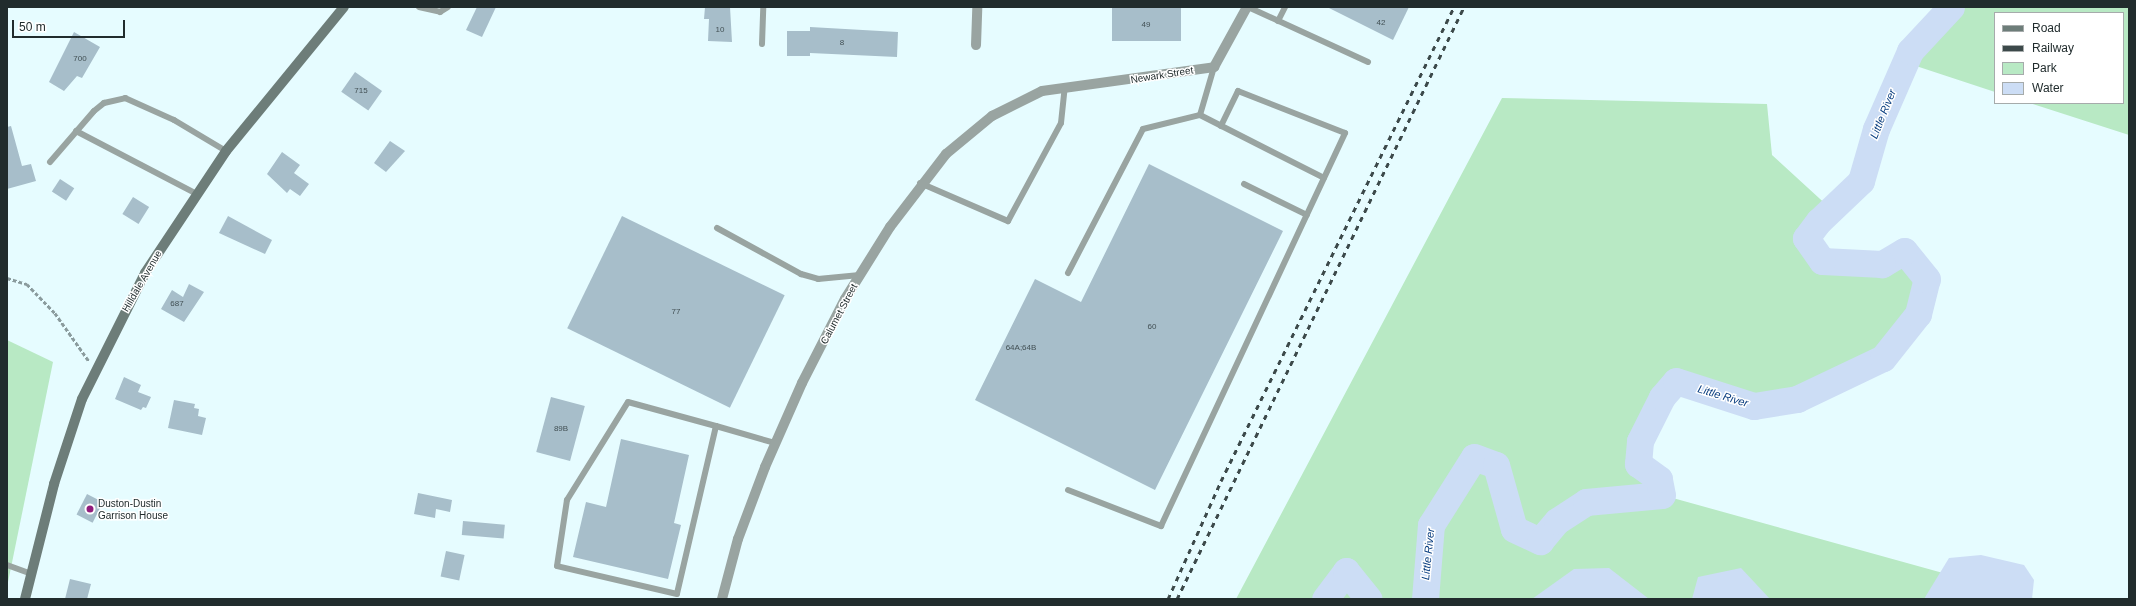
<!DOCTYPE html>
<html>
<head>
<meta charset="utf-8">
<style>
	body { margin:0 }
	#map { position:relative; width:2136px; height:606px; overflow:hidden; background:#e6fcff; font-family:Helvetica,sans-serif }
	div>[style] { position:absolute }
	.green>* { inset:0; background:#b8e9c4 }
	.water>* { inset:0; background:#ccddf5 }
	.river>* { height:27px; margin:-13.5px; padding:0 13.5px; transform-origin:13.5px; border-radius:13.5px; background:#ccddf5 }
	.building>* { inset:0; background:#a7beca; transform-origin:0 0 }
	.path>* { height:2.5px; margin-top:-1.25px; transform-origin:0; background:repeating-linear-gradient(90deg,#8a9b9d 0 4px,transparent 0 6px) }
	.lane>* { height:6px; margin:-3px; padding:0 3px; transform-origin:3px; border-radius:3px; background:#99a4a1 }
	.street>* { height:10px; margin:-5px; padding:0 5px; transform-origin:5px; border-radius:5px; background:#99a4a1 }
	.secondary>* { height:10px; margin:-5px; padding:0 5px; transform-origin:5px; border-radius:5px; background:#6d7d79 }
	.rail>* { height:3px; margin-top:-1.5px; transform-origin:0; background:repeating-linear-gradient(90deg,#3c494a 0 5px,transparent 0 10px) }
	.dots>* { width:11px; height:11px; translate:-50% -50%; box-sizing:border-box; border:2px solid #fff; border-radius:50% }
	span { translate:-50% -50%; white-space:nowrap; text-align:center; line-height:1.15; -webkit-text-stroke:3px #fff; paint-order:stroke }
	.number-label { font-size:8px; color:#425054 }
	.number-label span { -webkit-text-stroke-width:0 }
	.street-label { font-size:10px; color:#212c2d }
	.poi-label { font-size:10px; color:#212c2d }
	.left { translate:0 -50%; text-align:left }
	.water-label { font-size:11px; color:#083d7f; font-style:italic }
	.frame { position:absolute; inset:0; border:8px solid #212c2d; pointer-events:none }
	.legend { position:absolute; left:1994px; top:12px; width:130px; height:92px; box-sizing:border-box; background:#fff; border:1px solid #a6abab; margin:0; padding:5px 7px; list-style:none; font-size:12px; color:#212c2d }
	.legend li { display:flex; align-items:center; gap:8px; height:20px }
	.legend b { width:20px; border:1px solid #a6abab }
	.scale { position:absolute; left:12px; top:20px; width:113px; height:18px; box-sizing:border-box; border:2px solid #212c2d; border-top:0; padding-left:5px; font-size:12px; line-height:14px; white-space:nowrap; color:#212c2d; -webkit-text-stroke:3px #fff; paint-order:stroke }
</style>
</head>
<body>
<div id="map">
	<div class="green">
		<i style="clip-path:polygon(1947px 7px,2129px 7px,2129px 135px,2030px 103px,2123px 103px,2123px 13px,1995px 13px,1995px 92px,1910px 64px,1910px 41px)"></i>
		<i style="clip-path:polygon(evenodd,1502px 98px,1767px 104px,1772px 155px,1831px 209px,1806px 238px,1822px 261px,1882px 264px,1904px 251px,1927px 279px,1918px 314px,1883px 358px,1797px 399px,1754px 406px,1676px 381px,1662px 397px,1640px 441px,1638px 464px,1659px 479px,1662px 495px,2037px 599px,1426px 599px,1430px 532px,1425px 599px,1369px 599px,1349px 575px,1365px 599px,1329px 599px,1344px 574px,1325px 599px,1236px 599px,1502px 98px,1582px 504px,1583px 504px,1542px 539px,1556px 521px,1582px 504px)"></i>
		<i style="clip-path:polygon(7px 340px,53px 362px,7px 587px)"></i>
	</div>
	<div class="water">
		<i style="clip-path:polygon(1981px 555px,2024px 565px,2034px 580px,2032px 599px,1924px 599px,1949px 558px)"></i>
		<i style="clip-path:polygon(1609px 568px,1649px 599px,1532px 599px,1574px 569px)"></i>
		<i style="clip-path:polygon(1741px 568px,1770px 599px,1692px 599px,1698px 577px)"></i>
	</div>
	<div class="river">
		<i style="left:1325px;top:599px;width:35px;rotate:-53deg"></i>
		<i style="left:1346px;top:571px;width:36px;rotate:51deg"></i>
		<i style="left:1425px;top:599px;width:74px;rotate:-85.4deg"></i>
		<i style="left:1431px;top:525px;width:80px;rotate:-57.7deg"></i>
		<i style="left:1474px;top:457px;width:23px;rotate:20deg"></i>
		<i style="left:1496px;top:465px;width:66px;rotate:74.3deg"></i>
		<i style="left:1514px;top:529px;width:29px;rotate:25deg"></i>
		<i style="left:1540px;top:541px;width:26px;rotate:-50deg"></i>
		<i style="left:1557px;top:521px;width:35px;rotate:-33deg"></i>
		<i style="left:1586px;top:502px;width:76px;rotate:-5.3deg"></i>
		<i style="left:1662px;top:495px;width:16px;rotate:-101deg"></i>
		<i style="left:1659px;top:479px;width:26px;rotate:-144deg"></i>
		<i style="left:1638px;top:464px;width:23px;rotate:-85deg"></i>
		<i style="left:1640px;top:441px;width:49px;rotate:-63.4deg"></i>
		<i style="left:1662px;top:397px;width:21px;rotate:-49deg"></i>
		<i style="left:1676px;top:381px;width:82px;rotate:17.8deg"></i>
		<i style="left:1754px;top:406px;width:44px;rotate:-9.2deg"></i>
		<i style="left:1797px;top:399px;width:95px;rotate:-25.5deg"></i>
		<i style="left:1883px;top:358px;width:56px;rotate:-51.5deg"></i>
		<i style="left:1918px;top:314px;width:36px;rotate:-76deg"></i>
		<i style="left:1927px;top:279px;width:36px;rotate:-129deg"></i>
		<i style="left:1904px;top:251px;width:26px;rotate:149deg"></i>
		<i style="left:1882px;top:264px;width:60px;rotate:-177.1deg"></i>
		<i style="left:1822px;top:261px;width:28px;rotate:-125deg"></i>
		<i style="left:1806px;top:238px;width:21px;rotate:-53deg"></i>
		<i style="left:1819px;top:221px;width:58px;rotate:-43.6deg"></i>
		<i style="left:1861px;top:181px;width:54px;rotate:-73.9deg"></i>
		<i style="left:1876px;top:129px;width:85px;rotate:-66.4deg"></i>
		<i style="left:1910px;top:51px;width:60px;rotate:-47deg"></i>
	</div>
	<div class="building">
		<i style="clip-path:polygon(477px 7px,496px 7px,482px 37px,466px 30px)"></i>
		<i style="clip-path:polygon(705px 7px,730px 7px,732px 42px,708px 41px,709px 19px,704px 19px)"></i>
		<i style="left:1112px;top:7px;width:69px;height:34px"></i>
		<i style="clip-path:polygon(1327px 7px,1409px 7px,1393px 40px)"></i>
		<i style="clip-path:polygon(810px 27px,898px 32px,897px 57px,810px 53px,810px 56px,787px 56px,787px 31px,810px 31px)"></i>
		<i style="clip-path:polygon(74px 32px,100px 47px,82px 78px,77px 76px,64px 91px,49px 82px)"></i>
		<i style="left:355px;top:72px;width:33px;height:24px;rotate:35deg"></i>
		<i style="clip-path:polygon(11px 126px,22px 166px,31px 164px,36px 181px,7px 189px,7px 127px)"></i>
		<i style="clip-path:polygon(390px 141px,405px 151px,386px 172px,374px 163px)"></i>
		<i style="clip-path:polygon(282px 152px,300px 165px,294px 173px,309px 184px,300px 196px,290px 189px,287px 193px,267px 174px)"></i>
		<i style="clip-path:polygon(1149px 164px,1283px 231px,1155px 490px,975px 400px,1035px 279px,1081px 302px)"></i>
		<i style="left:60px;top:179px;width:17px;height:15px;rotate:33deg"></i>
		<i style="left:133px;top:197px;width:19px;height:20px;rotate:32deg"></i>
		<i style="clip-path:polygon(228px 216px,272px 240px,265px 254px,219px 233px)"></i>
		<i style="left:622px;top:216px;width:181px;height:125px;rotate:26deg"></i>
		<i style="clip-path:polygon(189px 284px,204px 292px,184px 322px,161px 309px,172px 290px,183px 297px)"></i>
		<i style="clip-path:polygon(124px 377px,141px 385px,138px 392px,151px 397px,146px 408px,143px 407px,141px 410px,115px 399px)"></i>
		<i style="left:551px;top:397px;width:35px;height:57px;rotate:15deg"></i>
		<i style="clip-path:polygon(174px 400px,195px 404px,194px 408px,199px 409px,198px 416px,206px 418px,202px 435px,168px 428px)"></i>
		<i style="clip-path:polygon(621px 439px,689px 455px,674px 523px,681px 525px,668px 579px,573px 557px,586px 502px,606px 507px)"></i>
		<i style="clip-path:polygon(418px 493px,452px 500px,450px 512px,436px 509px,435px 518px,414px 514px)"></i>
		<i style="left:87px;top:494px;width:18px;height:23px;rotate:27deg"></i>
		<i style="left:463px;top:521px;width:42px;height:14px;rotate:5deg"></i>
		<i style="left:446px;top:551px;width:19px;height:26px;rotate:12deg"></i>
		<i style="clip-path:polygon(70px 579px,91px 584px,87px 599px,65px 599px)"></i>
	</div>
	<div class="path">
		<i style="left:7px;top:278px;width:21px;rotate:17deg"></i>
		<i style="left:27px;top:284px;width:40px;rotate:46deg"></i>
		<i style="left:55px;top:313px;width:59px;rotate:54.7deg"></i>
	</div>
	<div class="lane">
		<i style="left:419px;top:7px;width:22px;rotate:13deg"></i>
		<i style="left:440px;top:12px;width:9px;rotate:-32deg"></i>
		<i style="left:1248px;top:7px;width:132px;rotate:24.6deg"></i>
		<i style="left:1278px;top:21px;width:16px;rotate:-63deg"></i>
		<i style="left:762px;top:44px;width:37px;rotate:-88deg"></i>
		<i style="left:1200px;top:115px;width:139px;rotate:26.9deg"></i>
		<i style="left:76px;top:131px;width:136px;rotate:27.5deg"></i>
		<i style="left:50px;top:162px;width:67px;rotate:-49.2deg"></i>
		<i style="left:94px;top:111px;width:13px;rotate:-39deg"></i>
		<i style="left:104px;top:103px;width:22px;rotate:-13deg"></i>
		<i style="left:125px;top:98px;width:54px;rotate:24.2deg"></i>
		<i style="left:174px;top:120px;width:61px;rotate:30.8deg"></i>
		<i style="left:920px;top:183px;width:96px;rotate:23.4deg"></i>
		<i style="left:1008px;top:221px;width:111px;rotate:-61.6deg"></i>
		<i style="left:1061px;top:123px;width:37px;rotate:-84deg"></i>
		<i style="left:1244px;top:184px;width:70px;rotate:26.2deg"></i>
		<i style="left:717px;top:228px;width:96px;rotate:28.7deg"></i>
		<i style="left:801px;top:274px;width:18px;rotate:16deg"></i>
		<i style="left:818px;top:279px;width:42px;rotate:-5.4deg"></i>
		<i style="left:1068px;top:273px;width:162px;rotate:-62.5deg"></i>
		<i style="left:1143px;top:129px;width:59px;rotate:-13.8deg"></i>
		<i style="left:1200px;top:115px;width:50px;rotate:-73.7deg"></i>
		<i style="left:716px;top:426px;width:172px;rotate:103.1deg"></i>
		<i style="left:677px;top:594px;width:123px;rotate:-166.9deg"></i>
		<i style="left:557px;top:566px;width:67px;rotate:-81.4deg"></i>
		<i style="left:567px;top:500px;width:115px;rotate:-58.1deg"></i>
		<i style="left:628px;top:402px;width:91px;rotate:15.3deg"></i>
		<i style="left:716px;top:426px;width:61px;rotate:16.1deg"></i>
		<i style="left:1068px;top:490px;width:100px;rotate:21.2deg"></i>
		<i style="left:1161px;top:526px;width:434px;rotate:-64.9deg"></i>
		<i style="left:1345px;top:133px;width:115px;rotate:-158.6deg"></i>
		<i style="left:1238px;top:91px;width:39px;rotate:116deg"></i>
		<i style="left:7px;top:565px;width:27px;rotate:20deg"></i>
	</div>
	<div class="street">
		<i style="left:976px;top:45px;width:38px;rotate:-88deg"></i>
		<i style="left:722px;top:599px;width:62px;rotate:-75.1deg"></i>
		<i style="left:738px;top:539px;width:77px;rotate:-69.4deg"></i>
		<i style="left:765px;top:467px;width:92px;rotate:-66.2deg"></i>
		<i style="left:802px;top:383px;width:94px;rotate:-62.9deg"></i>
		<i style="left:845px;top:299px;width:85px;rotate:-58deg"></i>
		<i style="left:890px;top:227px;width:92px;rotate:-52.5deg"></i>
		<i style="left:946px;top:154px;width:60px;rotate:-39.6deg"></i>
		<i style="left:992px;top:116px;width:56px;rotate:-26.6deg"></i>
		<i style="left:1042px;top:91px;width:174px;rotate:-7.9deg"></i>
		<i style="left:1214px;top:67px;width:68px;rotate:-61.2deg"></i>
	</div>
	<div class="secondary">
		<i style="left:25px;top:599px;width:119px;rotate:-75.8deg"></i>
		<i style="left:54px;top:484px;width:89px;rotate:-71.8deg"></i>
		<i style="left:82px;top:399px;width:141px;rotate:-63.4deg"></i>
		<i style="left:145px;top:273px;width:146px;rotate:-56.4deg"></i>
		<i style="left:226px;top:151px;width:186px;rotate:-50.7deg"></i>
	</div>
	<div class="rail">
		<i style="left:1168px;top:599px;width:129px;rotate:-65.8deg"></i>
		<i style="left:1221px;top:481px;width:528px;rotate:-63.82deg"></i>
		<i style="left:1177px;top:599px;width:658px;rotate:-64.14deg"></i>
	</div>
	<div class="dots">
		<i style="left:90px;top:509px;background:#901c7c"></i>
	</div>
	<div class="number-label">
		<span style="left:1381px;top:23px">42</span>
		<span style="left:1146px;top:25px">49</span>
		<span style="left:720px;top:30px">10</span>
		<span style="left:842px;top:43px">8</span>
		<span style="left:80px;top:59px">700</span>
		<span style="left:361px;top:91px">715</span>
		<span style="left:177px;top:304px">687</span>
		<span style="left:676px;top:312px">77</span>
		<span style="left:1152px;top:327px">60</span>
		<span style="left:1021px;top:348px">64A;64B</span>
		<span style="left:561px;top:429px">89B</span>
	</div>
	<div class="street-label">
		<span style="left:1162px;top:75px;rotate:-9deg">Newark Street</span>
		<span style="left:142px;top:281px;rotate:-60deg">Hilldale Avenue</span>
		<span style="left:839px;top:314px;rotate:-62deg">Calumet Street</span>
	</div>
	<div class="poi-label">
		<span class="left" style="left:98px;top:509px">Duston-Dustin<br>Garrison House</span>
	</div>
	<div class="water-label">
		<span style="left:1883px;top:114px;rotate:-68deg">Little River</span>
		<span style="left:1723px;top:396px;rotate:17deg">Little River</span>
		<span style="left:1428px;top:554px;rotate:-84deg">Little River</span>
	</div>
	<div class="frame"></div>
	<ul class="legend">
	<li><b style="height:5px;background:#6d7d79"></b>Road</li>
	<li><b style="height:5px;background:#3c494a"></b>Railway</li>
	<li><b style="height:11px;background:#b8e9c4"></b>Park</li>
	<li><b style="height:11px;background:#ccddf5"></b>Water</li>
	</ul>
	<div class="scale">50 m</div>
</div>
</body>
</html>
